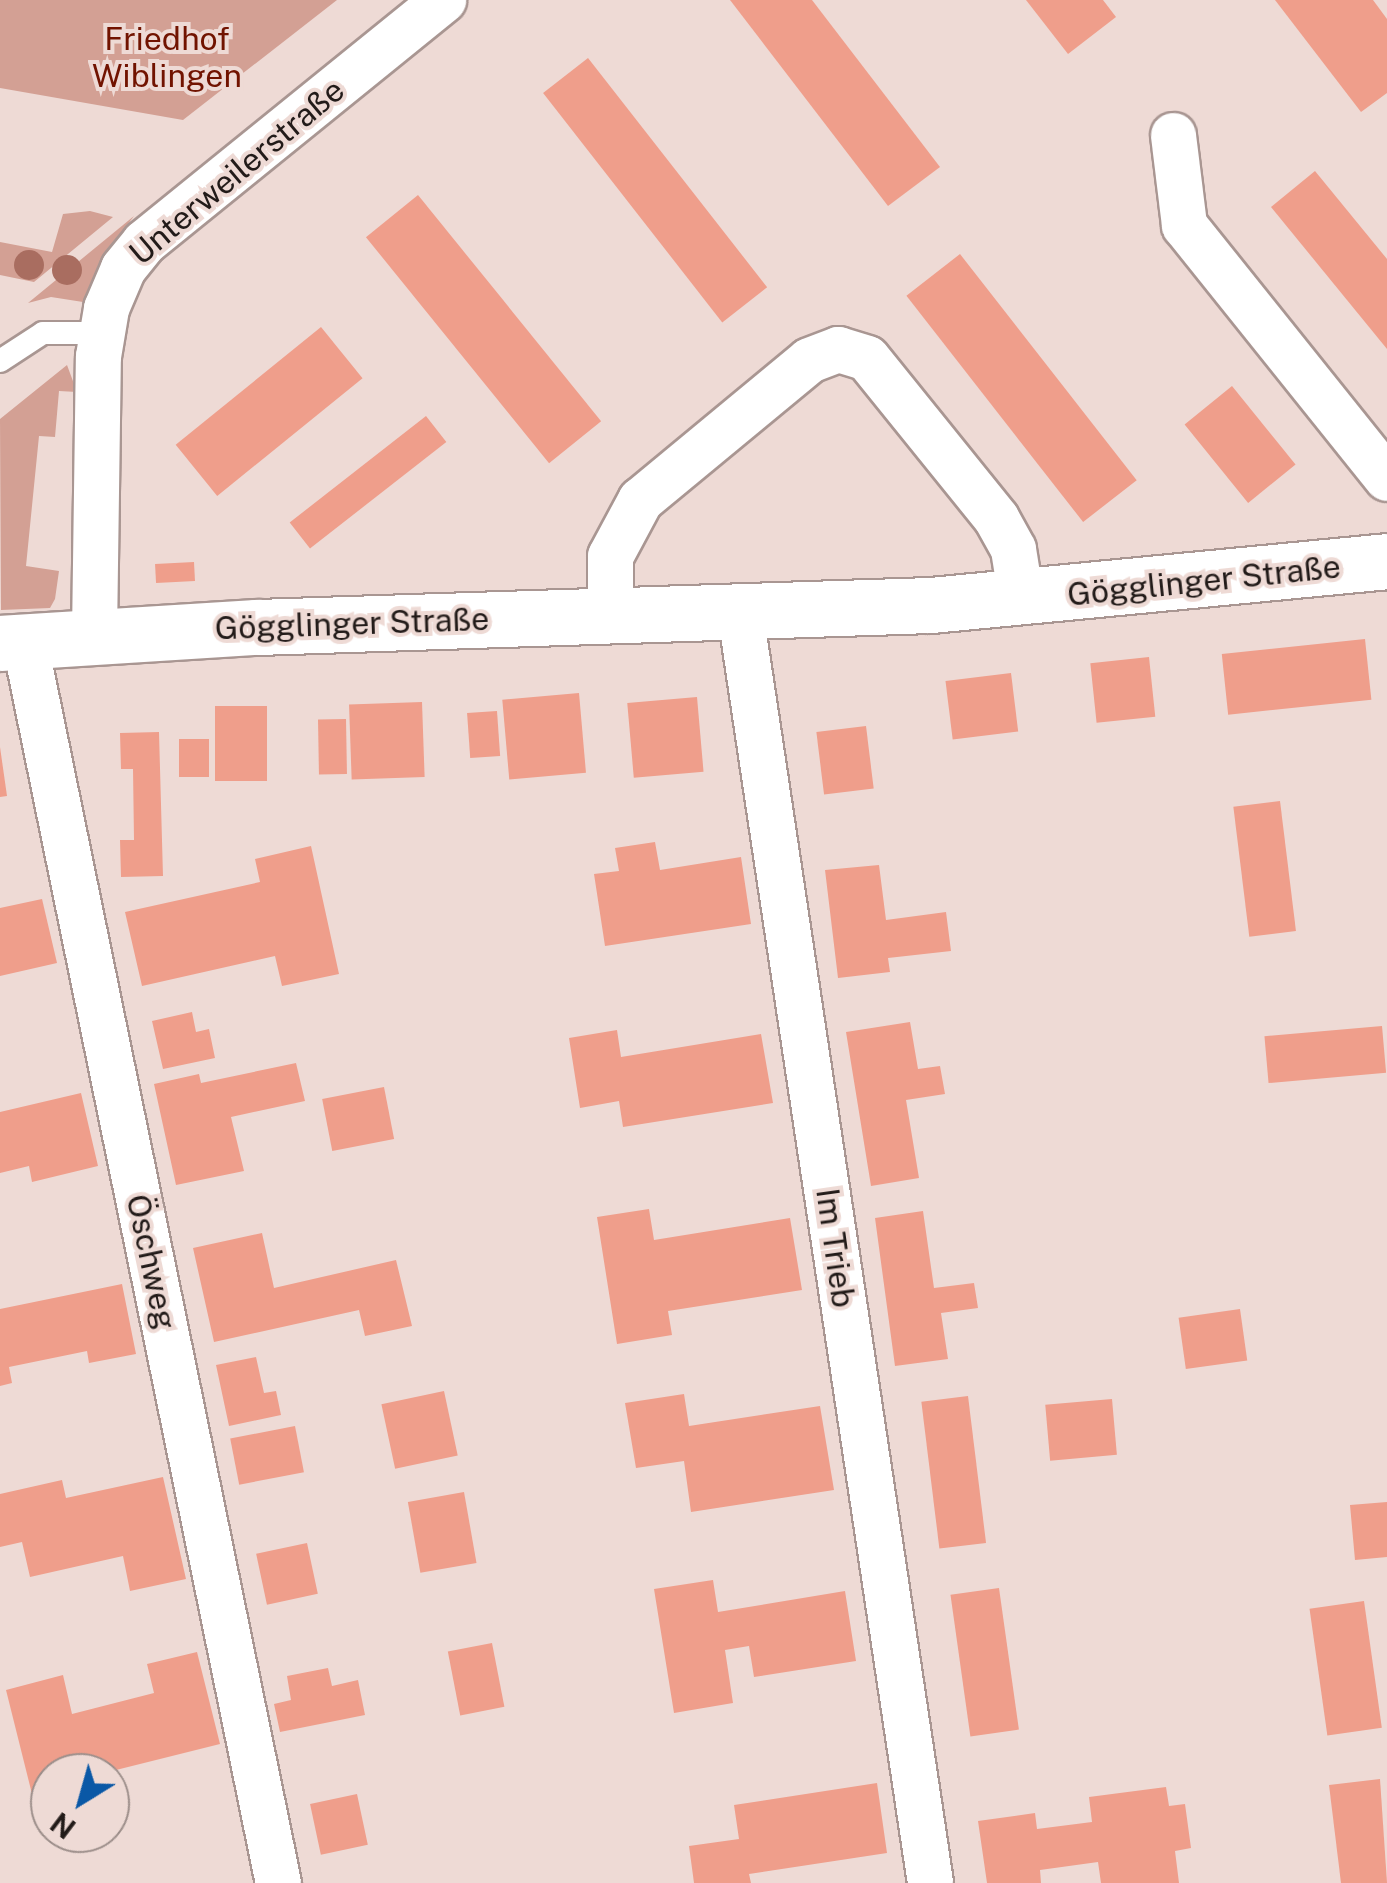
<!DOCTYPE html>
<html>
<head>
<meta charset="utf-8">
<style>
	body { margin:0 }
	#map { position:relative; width:1387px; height:1883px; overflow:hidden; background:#eedad5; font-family:"Public Sans",sans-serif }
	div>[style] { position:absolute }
	.green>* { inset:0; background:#d3a094 }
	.building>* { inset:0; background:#ef9e8b; transform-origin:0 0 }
	.roads { filter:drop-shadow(2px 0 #a99692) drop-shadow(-2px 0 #a99692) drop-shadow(0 2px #a99692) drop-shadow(0 -2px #a99692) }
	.service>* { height:22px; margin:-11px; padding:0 11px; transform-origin:11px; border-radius:11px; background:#fff }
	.minor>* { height:45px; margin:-22.5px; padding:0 22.5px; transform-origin:22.5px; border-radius:22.5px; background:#fff }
	.tertiary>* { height:55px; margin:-27.5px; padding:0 27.5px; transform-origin:27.5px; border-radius:27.5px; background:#fff }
	.trees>* { width:30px; height:30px; margin:-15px; border-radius:50%; background:#a96d60 }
	span { translate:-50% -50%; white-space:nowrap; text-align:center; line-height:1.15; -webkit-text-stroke:8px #eedad5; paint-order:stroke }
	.park-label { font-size:32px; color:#711300 }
	.street-label { font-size:32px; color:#221b19 }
	.north { position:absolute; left:30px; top:1753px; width:100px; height:100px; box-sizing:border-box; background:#eedad5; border:2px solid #9c8e8a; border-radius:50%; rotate:217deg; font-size:28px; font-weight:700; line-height:40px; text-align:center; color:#221b19 }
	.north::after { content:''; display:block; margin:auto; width:35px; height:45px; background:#0a58a6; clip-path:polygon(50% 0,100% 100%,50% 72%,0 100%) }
</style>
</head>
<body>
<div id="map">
	<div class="green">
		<i style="clip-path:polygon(0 0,337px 0,183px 120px,0 88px)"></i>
		<i style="clip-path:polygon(90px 211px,113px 217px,34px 282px,0 275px,0 242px,52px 252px,63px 214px)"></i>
		<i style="clip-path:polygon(134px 216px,102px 258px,83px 302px,51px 297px,28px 303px)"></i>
		<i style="clip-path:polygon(67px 365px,77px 392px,59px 391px,55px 437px,39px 436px,26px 566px,59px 571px,55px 599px,50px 608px,1px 610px,0 419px)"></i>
	</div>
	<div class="building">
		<i style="clip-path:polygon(730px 0,812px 0,940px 167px,888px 206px)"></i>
		<i style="clip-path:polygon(1026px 0,1103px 0,1116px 17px,1068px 54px)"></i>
		<i style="clip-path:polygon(1275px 0,1373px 0,1387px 19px,1387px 93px,1361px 112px)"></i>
		<i style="left:588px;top:58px;width:291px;height:57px;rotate:52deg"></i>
		<i style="clip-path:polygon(1315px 171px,1387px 259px,1387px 349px,1271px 207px)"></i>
		<i style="left:418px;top:195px;width:291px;height:67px;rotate:51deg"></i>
		<i style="left:960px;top:254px;width:287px;height:68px;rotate:52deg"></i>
		<i style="left:321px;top:327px;width:66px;height:187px;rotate:51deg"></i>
		<i style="left:1232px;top:386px;width:101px;height:61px;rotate:51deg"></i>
		<i style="left:426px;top:416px;width:33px;height:173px;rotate:52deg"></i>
		<i style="left:194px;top:562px;width:19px;height:39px;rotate:87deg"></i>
		<i style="left:1365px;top:639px;width:61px;height:144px;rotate:84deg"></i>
		<i style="left:1149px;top:657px;width:60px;height:59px;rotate:84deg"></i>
		<i style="left:1011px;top:673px;width:59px;height:66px;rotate:83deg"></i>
		<i style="left:579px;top:693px;width:80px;height:77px;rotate:85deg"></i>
		<i style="left:697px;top:697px;width:75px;height:70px;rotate:85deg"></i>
		<i style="left:422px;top:702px;width:75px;height:73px;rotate:88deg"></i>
		<i style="left:215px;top:706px;width:52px;height:75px"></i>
		<i style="left:497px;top:711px;width:45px;height:30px;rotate:86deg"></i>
		<i style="left:346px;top:719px;width:55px;height:28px;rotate:89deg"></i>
		<i style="left:866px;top:726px;width:63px;height:50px;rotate:83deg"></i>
		<i style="clip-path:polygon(159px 732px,163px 876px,121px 877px,120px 840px,134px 840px,133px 769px,121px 769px,120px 733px)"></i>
		<i style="left:179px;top:739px;width:30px;height:38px"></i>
		<i style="clip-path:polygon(0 747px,7px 796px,0 797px)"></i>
		<i style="left:1280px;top:801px;width:131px;height:47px;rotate:83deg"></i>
		<i style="clip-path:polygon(655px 842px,660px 870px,741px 857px,751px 924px,605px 946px,594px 874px,619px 871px,615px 848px)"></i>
		<i style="clip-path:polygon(311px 846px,339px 974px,282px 986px,275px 956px,142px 986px,125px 912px,260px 882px,255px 859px)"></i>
		<i style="clip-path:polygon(879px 865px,886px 920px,946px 912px,951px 951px,888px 958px,890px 972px,838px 978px,825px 870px)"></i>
		<i style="clip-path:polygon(42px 899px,57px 963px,0 976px,0 908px)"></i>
		<i style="clip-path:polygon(192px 1012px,196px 1032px,209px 1029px,215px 1058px,163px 1069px,152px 1021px)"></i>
		<i style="clip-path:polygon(910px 1022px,918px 1069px,940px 1066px,945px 1094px,906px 1100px,919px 1178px,871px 1186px,846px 1032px)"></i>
		<i style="left:1382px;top:1026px;width:47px;height:118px;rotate:85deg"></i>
		<i style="clip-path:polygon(617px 1030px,621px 1057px,761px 1034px,773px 1103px,623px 1127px,619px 1101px,580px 1108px,569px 1038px)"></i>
		<i style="clip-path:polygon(296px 1063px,305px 1101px,231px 1117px,244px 1171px,176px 1185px,154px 1084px,199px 1074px,201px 1083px)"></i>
		<i style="left:384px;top:1087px;width:53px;height:63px;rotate:79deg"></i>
		<i style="clip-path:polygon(81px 1093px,98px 1166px,32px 1182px,29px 1166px,0 1173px,0 1112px)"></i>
		<i style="clip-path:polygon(649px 1209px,654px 1240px,790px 1218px,802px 1290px,668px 1311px,672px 1335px,617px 1344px,597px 1217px)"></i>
		<i style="clip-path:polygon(923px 1211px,934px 1288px,974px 1283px,978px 1308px,941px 1313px,948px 1359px,895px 1366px,875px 1218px)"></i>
		<i style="clip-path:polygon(262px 1233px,274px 1288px,396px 1260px,412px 1326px,365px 1336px,359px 1310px,214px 1342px,193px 1248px)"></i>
		<i style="clip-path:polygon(122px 1284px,136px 1354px,89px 1363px,87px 1351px,9px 1367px,12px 1383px,0 1386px,0 1309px)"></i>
		<i style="left:1240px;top:1309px;width:52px;height:62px;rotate:82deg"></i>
		<i style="clip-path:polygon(256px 1357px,264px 1393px,276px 1391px,281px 1415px,229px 1426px,216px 1365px)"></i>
		<i style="left:444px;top:1391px;width:66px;height:64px;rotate:78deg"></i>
		<i style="clip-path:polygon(684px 1394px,689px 1426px,820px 1406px,834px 1490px,691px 1512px,684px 1461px,636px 1468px,625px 1403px)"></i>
		<i style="left:968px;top:1396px;width:148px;height:47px;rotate:83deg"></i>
		<i style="left:1112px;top:1399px;width:56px;height:67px;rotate:85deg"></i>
		<i style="left:295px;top:1426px;width:47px;height:66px;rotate:79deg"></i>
		<i style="clip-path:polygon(163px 1477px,186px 1579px,130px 1591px,123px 1556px,30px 1577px,22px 1542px,0 1547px,0 1494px,62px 1480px,66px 1498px)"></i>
		<i style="left:464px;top:1492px;width:72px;height:57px;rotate:80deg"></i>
		<i style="clip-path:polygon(1387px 1502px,1387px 1557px,1355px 1560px,1350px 1505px)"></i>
		<i style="left:307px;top:1543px;width:52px;height:52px;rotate:78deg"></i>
		<i style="clip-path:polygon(713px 1580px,718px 1612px,845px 1591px,856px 1661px,754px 1677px,749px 1646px,725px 1650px,733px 1703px,674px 1713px,654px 1589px)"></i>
		<i style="left:999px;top:1588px;width:143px;height:49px;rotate:82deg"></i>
		<i style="left:1364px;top:1601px;width:128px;height:55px;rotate:82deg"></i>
		<i style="left:492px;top:1643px;width:65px;height:45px;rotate:79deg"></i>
		<i style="clip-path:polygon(197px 1652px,220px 1744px,104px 1773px,50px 1773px,50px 1811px,37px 1814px,6px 1690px,63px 1675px,72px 1714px,154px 1693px,147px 1664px)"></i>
		<i style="clip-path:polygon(328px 1668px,332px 1686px,358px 1680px,365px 1715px,280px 1732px,274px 1704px,291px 1700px,287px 1676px)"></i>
		<i style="clip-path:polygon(1380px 1779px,1387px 1883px,1341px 1883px,1329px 1785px)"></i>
		<i style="clip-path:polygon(877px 1783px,887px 1853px,749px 1874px,751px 1883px,694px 1883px,689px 1846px,739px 1839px,734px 1805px)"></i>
		<i style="clip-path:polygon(1166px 1787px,1169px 1806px,1185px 1804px,1191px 1848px,1175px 1851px,1179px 1883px,1101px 1883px,1098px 1862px,1040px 1870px,1041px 1883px,987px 1883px,978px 1821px,1035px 1813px,1037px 1829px,1092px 1822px,1089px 1797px)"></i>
		<i style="left:357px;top:1794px;width:52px;height:48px;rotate:78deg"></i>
	</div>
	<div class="roads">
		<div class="service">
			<i style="left:0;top:361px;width:51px;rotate:-33.1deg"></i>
			<i style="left:43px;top:333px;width:58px"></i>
		</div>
		<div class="minor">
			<i style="left:1173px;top:135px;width:91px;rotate:83deg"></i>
			<i style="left:1184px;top:225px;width:324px;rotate:51.3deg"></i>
			<i style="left:740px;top:614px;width:1283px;rotate:81.48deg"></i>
			<i style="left:610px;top:616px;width:60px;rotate:-90deg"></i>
			<i style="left:610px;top:556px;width:64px;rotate:-61.8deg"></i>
			<i style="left:640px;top:500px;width:219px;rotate:-39.6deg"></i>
			<i style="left:809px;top:360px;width:31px;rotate:-21deg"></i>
			<i style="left:838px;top:349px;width:30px;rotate:17deg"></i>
			<i style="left:867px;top:358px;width:206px;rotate:51.1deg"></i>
			<i style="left:996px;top:518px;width:35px;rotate:61deg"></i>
			<i style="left:1013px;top:549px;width:51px;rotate:80.9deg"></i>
			<i style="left:94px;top:635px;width:279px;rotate:-89.2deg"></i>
			<i style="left:98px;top:356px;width:49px;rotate:-80.5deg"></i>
			<i style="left:106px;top:308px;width:43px;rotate:-67deg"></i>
			<i style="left:123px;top:268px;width:33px;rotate:-51deg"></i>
			<i style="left:144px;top:242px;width:385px;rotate:-39deg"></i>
			<i style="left:24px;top:640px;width:1269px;rotate:78.45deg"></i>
		</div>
		<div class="tertiary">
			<i style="left:0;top:643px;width:257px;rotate:-3.6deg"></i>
			<i style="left:257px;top:627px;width:674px;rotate:-1.87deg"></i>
			<i style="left:931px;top:605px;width:458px;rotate:-5.5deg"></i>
		</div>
	</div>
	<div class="trees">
		<i style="left:29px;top:265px"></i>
		<i style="left:67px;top:270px"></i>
	</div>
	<div class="park-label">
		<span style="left:167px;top:58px">Friedhof<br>Wiblingen</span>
	</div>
	<div class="street-label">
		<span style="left:237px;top:172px;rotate:-40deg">Unterweilerstraße</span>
		<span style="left:1204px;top:581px;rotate:-6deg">Gögglinger Straße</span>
		<span style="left:352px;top:624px;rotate:-2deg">Gögglinger Straße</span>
		<span style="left:835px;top:1248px;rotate:82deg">Im Trieb</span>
		<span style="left:151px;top:1262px;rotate:78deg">Öschweg</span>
	</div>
	<div class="north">N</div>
</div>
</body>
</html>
